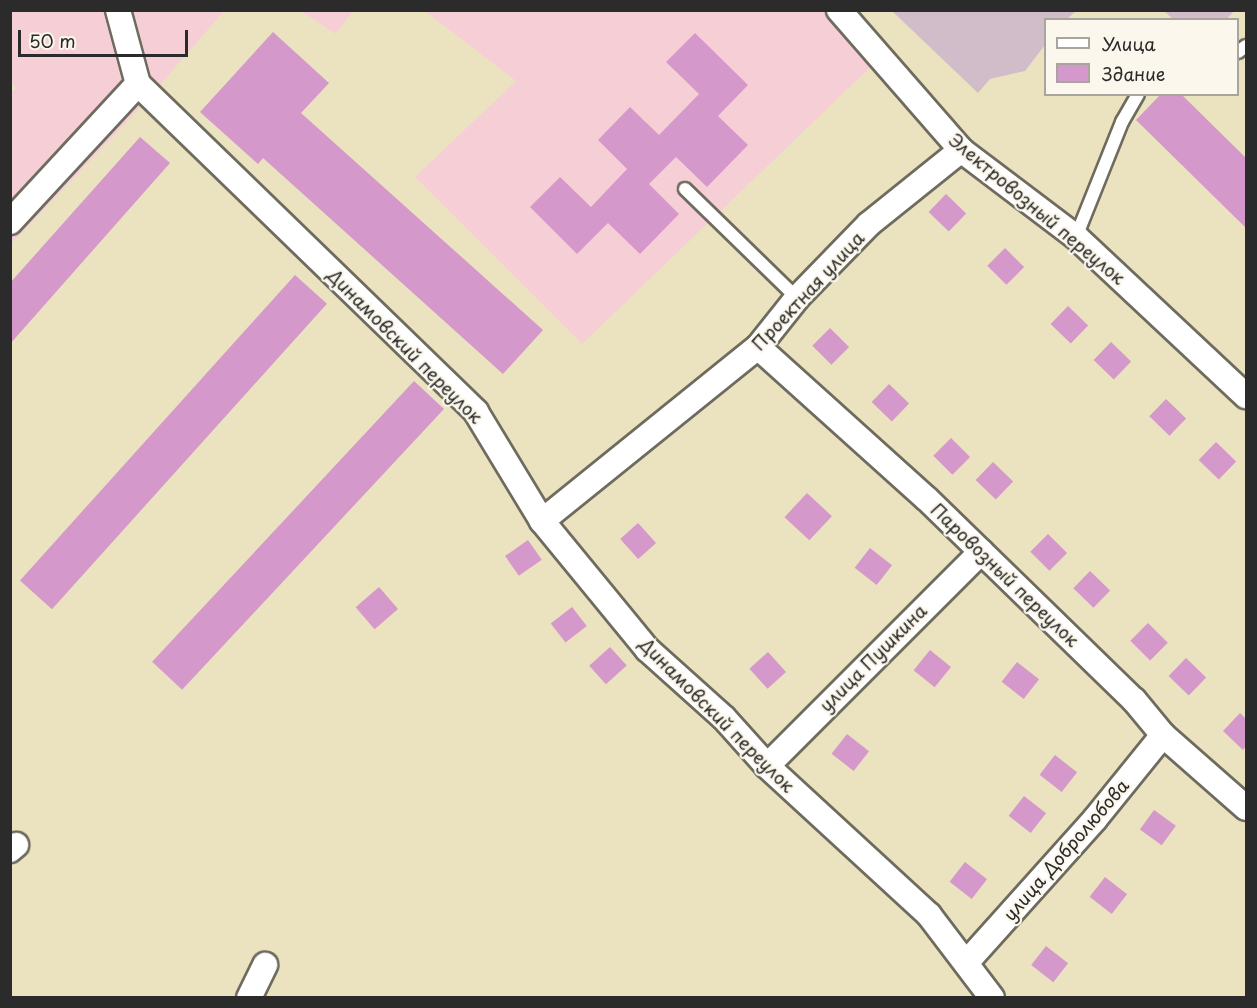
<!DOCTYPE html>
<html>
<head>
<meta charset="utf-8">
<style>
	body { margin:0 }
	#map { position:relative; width:1257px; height:1008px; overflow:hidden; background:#ebe2c0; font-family:"Playpen Sans",sans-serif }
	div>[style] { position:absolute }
	.built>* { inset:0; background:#f6cfd6 }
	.industrial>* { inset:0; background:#d1bdc9 }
	.building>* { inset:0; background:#d598ca; transform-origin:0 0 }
	.roads { filter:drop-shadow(2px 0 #6e6b5f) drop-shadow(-2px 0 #6e6b5f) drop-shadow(0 2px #6e6b5f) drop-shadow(0 -2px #6e6b5f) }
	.service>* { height:12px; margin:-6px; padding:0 6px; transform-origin:6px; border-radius:6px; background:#fff }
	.minor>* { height:24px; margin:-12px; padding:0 12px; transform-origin:12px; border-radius:12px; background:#fff }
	span { translate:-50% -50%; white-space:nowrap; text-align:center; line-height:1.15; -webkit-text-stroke:4.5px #fbf7ec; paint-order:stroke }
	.street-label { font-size:18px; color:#2b2b2b }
	.frame { position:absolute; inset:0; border:12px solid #2b2b2b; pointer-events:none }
	.legend { position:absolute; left:1044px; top:18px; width:195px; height:78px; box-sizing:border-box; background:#fbf7ec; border:2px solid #a8a59f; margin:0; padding:8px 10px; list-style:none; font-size:18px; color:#2b2b2b }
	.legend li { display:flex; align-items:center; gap:12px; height:30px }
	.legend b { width:30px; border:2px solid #a8a59f }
	.scale { position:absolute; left:18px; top:30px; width:170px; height:27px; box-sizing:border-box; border:3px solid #2b2b2b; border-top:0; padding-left:8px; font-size:18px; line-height:21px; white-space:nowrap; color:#2b2b2b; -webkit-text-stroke:4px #fbf7ec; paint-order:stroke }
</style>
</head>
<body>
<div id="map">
	<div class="built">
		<i style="clip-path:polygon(11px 11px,224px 11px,140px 108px,11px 244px,10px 93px,16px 88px,11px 83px)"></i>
		<i style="clip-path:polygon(301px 11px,353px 11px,336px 34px)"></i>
		<i style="clip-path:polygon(425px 11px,837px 11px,882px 56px,582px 344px,415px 177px,516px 81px)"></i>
	</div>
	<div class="industrial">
		<i style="clip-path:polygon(892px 11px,1076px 11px,1067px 19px,1046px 20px,1045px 45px,1025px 71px,990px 79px,978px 93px)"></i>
		<i style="clip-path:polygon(1164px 11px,1234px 11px,1226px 20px,1173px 19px)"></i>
	</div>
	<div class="building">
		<i style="clip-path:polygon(273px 32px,329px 83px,301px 113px,543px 330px,503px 374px,263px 158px,258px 164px,200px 112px)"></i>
		<i style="clip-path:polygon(695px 33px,748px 85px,718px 116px,748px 145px,707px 187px,676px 157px,649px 184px,679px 214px,640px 254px,608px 223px,577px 254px,530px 207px,560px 177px,591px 207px,627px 169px,598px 140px,630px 107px,659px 135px,699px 94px,666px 62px)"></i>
		<i style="clip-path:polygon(1161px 94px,1181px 94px,1246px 158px,1246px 228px,1136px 120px)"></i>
		<i style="clip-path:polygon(140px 137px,170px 163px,10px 344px,10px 283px)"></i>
		<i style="left:946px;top:194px;width:28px;height:25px;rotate:44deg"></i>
		<i style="left:1005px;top:248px;width:27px;height:25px;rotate:45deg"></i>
		<i style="left:295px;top:275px;width:43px;height:411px;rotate:42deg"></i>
		<i style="left:1068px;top:306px;width:28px;height:25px;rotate:44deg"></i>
		<i style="left:830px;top:328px;width:27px;height:25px;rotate:45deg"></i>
		<i style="left:1111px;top:342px;width:28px;height:25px;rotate:44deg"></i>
		<i style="left:414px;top:381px;width:41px;height:384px;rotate:43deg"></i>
		<i style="left:889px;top:384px;width:28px;height:25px;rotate:44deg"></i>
		<i style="left:1166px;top:399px;width:28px;height:24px;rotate:44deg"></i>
		<i style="left:951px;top:438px;width:27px;height:25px;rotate:45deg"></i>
		<i style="left:1216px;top:442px;width:28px;height:25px;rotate:44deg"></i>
		<i style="left:993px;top:462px;width:28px;height:25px;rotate:44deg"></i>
		<i style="left:807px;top:493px;width:34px;height:33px;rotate:43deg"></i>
		<i style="left:638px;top:523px;width:27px;height:24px;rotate:48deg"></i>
		<i style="left:1048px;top:534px;width:27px;height:25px;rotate:45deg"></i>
		<i style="left:528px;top:540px;width:24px;height:28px;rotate:55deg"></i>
		<i style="left:870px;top:548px;width:28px;height:25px;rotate:38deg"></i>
		<i style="left:1090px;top:571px;width:28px;height:24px;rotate:44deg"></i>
		<i style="left:379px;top:587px;width:29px;height:31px;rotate:49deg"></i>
		<i style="left:572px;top:607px;width:24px;height:27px;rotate:52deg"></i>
		<i style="left:1148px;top:623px;width:28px;height:25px;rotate:45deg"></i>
		<i style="left:610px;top:647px;width:25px;height:28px;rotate:48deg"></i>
		<i style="left:930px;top:650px;width:27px;height:26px;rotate:39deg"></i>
		<i style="left:768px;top:652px;width:27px;height:25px;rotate:48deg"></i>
		<i style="left:1186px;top:658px;width:28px;height:25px;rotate:44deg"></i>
		<i style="left:1017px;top:662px;width:28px;height:25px;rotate:38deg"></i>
		<i style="clip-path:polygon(1240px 713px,1246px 719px,1246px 746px,1243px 750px,1223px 731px)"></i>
		<i style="left:847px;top:734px;width:28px;height:25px;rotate:38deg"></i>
		<i style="left:1055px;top:755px;width:28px;height:25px;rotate:38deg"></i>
		<i style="left:1024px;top:796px;width:28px;height:25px;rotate:38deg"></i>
		<i style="left:1154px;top:810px;width:27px;height:24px;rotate:36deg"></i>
		<i style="left:965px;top:862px;width:28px;height:25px;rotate:38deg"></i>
		<i style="left:1105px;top:877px;width:28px;height:25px;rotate:38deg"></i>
		<i style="left:1046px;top:946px;width:28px;height:24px;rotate:38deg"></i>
	</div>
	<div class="roads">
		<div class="service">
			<i style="left:1238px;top:52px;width:10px;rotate:-37deg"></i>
			<i style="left:685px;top:189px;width:156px;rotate:44.2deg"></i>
			<i style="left:1076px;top:237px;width:124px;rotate:-68.2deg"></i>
			<i style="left:1122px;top:122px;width:32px;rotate:-60deg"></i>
		</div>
		<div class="minor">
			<i style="left:118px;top:10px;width:77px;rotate:74.9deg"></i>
			<i style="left:138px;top:84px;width:471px;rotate:44.1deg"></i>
			<i style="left:476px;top:412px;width:127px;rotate:58.8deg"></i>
			<i style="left:542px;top:521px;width:166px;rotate:50.6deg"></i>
			<i style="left:647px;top:649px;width:103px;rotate:41.9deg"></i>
			<i style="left:724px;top:718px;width:64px;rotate:48.1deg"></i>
			<i style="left:767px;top:766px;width:220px;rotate:42.6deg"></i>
			<i style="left:929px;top:915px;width:104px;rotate:52.8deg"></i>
			<i style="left:839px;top:10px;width:186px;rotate:48.9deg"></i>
			<i style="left:961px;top:150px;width:144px;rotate:37.1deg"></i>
			<i style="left:1076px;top:237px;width:233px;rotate:43.1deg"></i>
			<i style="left:10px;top:222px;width:188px;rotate:-47.2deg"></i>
			<i style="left:758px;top:347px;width:227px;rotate:42deg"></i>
			<i style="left:927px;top:499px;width:289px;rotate:44.2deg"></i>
			<i style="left:1134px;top:700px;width:45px;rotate:50.4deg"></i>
			<i style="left:1163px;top:735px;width:111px;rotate:41.3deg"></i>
			<i style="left:542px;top:521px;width:277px;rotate:-38.9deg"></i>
			<i style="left:758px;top:347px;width:63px;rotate:-51.5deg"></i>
			<i style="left:797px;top:298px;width:103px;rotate:-45.8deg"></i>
			<i style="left:869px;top:224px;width:118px;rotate:-38.8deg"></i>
			<i style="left:767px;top:766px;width:303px;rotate:-45deg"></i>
			<i style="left:10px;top:850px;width:8px;rotate:-40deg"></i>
			<i style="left:966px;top:963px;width:193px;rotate:-48.1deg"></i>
			<i style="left:1095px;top:819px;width:108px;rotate:-51deg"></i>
			<i style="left:249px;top:998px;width:37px;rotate:-64deg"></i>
		</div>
	</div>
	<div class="street-label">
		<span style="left:1037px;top:209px;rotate:40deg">Электровозный переулок</span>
		<span style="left:808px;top:291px;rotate:-47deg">Проектная улица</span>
		<span style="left:405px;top:346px;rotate:45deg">Динамовский переулок</span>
		<span style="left:1005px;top:575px;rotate:44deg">Паровозный переулок</span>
		<span style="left:873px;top:658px;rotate:-45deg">улица Пушкина</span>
		<span style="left:717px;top:715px;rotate:45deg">Динамовский переулок</span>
		<span style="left:1066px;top:850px;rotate:-49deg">улица Добролюбова</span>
	</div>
	<div class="frame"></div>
	<ul class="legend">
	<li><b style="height:8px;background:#fff"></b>Улица</li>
	<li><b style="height:16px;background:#d598ca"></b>Здание</li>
	</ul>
	<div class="scale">50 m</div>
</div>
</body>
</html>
